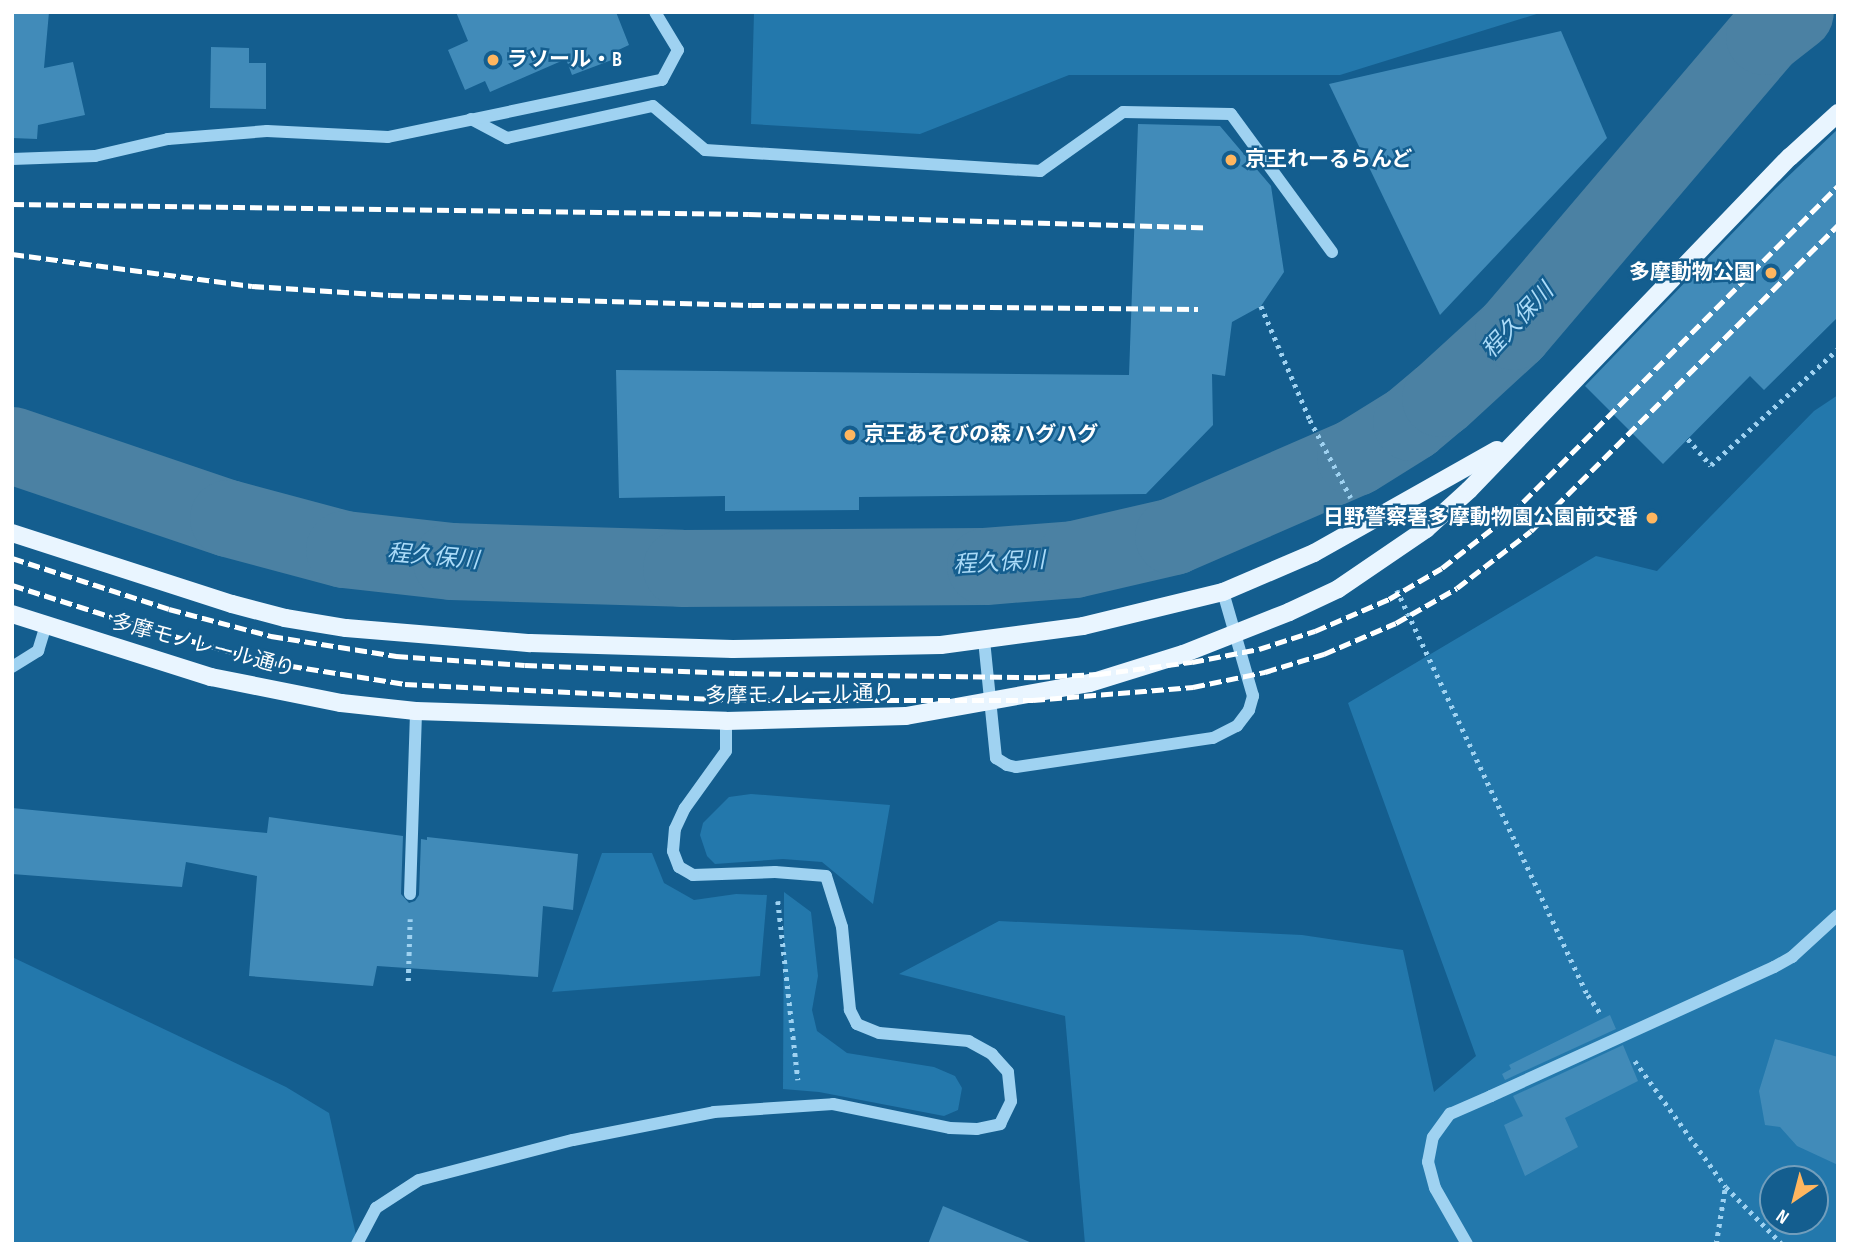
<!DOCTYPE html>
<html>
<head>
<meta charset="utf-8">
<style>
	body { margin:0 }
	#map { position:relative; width:1850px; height:1256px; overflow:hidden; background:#145e8f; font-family:"Sofia Sans Condensed","Noto Sans JP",sans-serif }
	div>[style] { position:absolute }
	.green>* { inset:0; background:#2378ac }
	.river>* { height:77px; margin:-38.5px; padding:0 38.5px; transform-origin:38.5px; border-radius:38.5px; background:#4b81a3 }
	.building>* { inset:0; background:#418bb9 }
	.path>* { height:4.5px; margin-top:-2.25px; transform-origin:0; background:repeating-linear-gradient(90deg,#9fd2f1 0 3.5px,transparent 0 8.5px) }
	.minor>* { height:12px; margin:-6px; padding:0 6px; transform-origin:6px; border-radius:6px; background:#9fd2f1 }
	.major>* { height:18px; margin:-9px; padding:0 9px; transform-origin:9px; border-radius:9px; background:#e9f5ff }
	.rail>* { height:5px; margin-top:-2.5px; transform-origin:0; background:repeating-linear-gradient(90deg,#fff 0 12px,transparent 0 17px) }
	.minor-bridge>* { height:12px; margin:-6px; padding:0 6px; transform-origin:6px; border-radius:6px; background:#9fd2f1 }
	.dots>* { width:19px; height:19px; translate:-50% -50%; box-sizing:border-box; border:4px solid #145e8f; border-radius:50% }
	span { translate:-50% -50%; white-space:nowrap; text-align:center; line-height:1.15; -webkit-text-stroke:5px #145e8f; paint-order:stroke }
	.poi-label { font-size:21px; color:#fff; font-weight:700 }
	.left { translate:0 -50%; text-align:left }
	.right { translate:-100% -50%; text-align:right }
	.street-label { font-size:21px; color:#fff }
	.water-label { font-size:23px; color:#abdbf8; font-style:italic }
	.frame { position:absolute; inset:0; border:14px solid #fff; pointer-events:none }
	.north { position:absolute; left:1759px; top:1165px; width:70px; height:70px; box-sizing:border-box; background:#145e8f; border:2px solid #729ebc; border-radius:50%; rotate:215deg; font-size:19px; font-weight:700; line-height:28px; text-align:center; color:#fff }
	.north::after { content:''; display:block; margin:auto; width:24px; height:32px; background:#ffb65f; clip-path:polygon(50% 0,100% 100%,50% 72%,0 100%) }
</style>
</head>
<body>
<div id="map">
	<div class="green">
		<i style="clip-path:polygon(754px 12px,1543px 12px,1340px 75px,1069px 75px,920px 134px,751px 124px)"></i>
		<i style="clip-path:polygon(evenodd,1838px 395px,1838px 1244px,1085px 1244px,1065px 1016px,899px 974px,999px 921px,1302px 935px,1403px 950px,1434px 1092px,1476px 1056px,1348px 703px,1596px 556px,1657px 571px,1814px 411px,1838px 395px,1773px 1179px,1815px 1179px,1815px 1221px,1773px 1221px,1773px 1179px)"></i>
		<i style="clip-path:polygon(751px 794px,890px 805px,873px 904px,822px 862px,783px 859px,715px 864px,707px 856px,700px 835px,703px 823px,729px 797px)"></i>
		<i style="clip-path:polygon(602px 853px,652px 853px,664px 883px,694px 900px,736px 894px,767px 895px,760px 976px,552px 992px)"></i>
		<i style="clip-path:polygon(784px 892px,811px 912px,818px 976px,812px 1010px,817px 1031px,847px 1053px,934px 1067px,955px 1076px,962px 1088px,958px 1110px,944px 1116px,819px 1092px,783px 1089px)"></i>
		<i style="clip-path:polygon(12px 957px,286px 1087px,329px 1113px,358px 1244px,12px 1244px)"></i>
	</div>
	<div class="river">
		<i style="left:12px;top:445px;width:228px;rotate:18.7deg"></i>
		<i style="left:228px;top:518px;width:120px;rotate:15deg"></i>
		<i style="left:344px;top:549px;width:108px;rotate:6.4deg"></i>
		<i style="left:451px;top:561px;width:230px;rotate:1.7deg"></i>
		<i style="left:681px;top:568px;width:304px;rotate:-0.4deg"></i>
		<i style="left:985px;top:566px;width:89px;rotate:-4.5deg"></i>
		<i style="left:1074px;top:559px;width:102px;rotate:-13.1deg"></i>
		<i style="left:1173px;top:536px;width:198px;rotate:-23.5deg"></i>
		<i style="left:1355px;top:457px;width:66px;rotate:-32deg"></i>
		<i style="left:1411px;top:422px;width:38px;rotate:-40deg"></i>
		<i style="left:1440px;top:398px;width:99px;rotate:-42.5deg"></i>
		<i style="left:1513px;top:331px;width:387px;rotate:-49.6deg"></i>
		<i style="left:1764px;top:36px;width:39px;rotate:-38deg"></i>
	</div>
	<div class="building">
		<i style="clip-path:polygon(12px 12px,49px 12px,44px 68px,73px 62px,85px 115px,38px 125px,37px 139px,12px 138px)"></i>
		<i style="clip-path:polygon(456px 12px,616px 12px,629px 45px,614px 52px,617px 58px,572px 75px,566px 59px,490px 92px,485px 81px,465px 90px,448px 50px,468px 41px)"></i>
		<i style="clip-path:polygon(1561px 31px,1607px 138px,1440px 315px,1329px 84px)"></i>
		<i style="clip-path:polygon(211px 47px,249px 48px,249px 63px,266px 63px,266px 109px,210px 108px)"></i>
		<i style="clip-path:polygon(1138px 124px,1220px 126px,1271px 186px,1284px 272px,1261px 306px,1232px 322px,1225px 376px,1212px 374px,1213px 425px,1146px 494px,859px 497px,859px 510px,725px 511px,725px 496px,619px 498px,616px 370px,1129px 375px)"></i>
		<i style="clip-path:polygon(1838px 129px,1838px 317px,1764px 390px,1750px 376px,1663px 464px,1585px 386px,1776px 188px)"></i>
		<i style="clip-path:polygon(12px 808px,267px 833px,269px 817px,403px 836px,401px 894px,409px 903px,415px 901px,419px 895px,421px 839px,427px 840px,427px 837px,578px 854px,573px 910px,543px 906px,538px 977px,377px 966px,373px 986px,249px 976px,257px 876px,186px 862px,182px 887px,12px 874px)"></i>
		<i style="clip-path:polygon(1610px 1015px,1616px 1029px,1505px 1080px,1502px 1074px,1511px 1069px,1509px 1065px)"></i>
		<i style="clip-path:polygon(1775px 1039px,1838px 1057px,1838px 1165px,1797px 1146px,1780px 1127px,1765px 1125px,1759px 1091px)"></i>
		<i style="clip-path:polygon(1623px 1045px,1638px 1081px,1565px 1118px,1578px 1147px,1525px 1176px,1504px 1125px,1523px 1116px,1513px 1096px)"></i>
		<i style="clip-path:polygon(943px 1206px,1032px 1243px,1032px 1244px,928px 1244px)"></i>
	</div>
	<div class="path">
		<i style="left:1261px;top:306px;width:124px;rotate:66.7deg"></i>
		<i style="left:1310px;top:420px;width:88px;rotate:62.3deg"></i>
		<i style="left:1688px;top:439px;width:35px;rotate:49deg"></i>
		<i style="left:1711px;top:465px;width:172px;rotate:-42.4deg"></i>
		<i style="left:1397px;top:590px;width:448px;rotate:64.8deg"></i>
		<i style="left:1588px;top:995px;width:23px;rotate:56deg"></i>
		<i style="left:778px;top:901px;width:180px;rotate:83.6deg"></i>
		<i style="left:408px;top:981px;width:62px;rotate:-88.2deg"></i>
		<i style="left:1635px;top:1061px;width:155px;rotate:54.2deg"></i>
		<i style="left:1726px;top:1187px;width:80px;rotate:45.5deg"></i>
		<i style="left:1716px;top:1244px;width:57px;rotate:-80.9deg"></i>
	</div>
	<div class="minor">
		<i style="left:471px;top:119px;width:41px;rotate:27.8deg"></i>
		<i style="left:507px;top:138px;width:149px;rotate:-12.4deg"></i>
		<i style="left:653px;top:106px;width:68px;rotate:40.2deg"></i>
		<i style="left:705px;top:150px;width:336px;rotate:3.6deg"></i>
		<i style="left:1040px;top:171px;width:102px;rotate:-35.4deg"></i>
		<i style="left:1123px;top:112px;width:108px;rotate:1.1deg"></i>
		<i style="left:1231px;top:114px;width:171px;rotate:53.8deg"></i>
		<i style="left:12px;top:159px;width:83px;rotate:-2.1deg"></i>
		<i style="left:95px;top:156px;width:75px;rotate:-13.1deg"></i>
		<i style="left:168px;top:139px;width:99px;rotate:-4.6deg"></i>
		<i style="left:267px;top:131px;width:121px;rotate:2.8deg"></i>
		<i style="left:388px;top:137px;width:280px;rotate:-11.8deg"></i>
		<i style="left:662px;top:80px;width:34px;rotate:-62deg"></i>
		<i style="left:678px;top:50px;width:44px;rotate:-121.2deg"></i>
		<i style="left:984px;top:640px;width:119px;rotate:84.2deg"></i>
		<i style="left:996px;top:758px;width:13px;rotate:32deg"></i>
		<i style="left:1007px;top:765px;width:9px;rotate:13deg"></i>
		<i style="left:1016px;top:767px;width:199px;rotate:-8.4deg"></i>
		<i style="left:1213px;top:738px;width:27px;rotate:-27deg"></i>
		<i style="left:1237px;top:726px;width:20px;rotate:-53deg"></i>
		<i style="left:1249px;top:710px;width:15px;rotate:-74deg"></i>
		<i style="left:1253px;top:696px;width:108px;rotate:-106.1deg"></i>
		<i style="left:12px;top:667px;width:31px;rotate:-32deg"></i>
		<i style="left:38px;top:651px;width:27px;rotate:-73deg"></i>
		<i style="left:410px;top:894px;width:183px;rotate:-88.1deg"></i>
		<i style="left:1774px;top:967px;width:21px;rotate:-29deg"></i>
		<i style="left:1792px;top:957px;width:62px;rotate:-42.4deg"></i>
		<i style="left:357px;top:1244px;width:41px;rotate:-62.2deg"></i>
		<i style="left:376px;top:1208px;width:51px;rotate:-33.1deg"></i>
		<i style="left:419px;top:1180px;width:159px;rotate:-14.6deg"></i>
		<i style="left:573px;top:1140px;width:144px;rotate:-11.2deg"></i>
		<i style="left:714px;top:1112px;width:119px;rotate:-3.8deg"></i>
		<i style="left:833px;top:1104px;width:119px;rotate:11.6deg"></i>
		<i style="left:950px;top:1128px;width:27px;rotate:2deg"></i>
		<i style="left:977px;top:1129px;width:24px;rotate:-12deg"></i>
		<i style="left:1000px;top:1124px;width:25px;rotate:-64deg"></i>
		<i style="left:1011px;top:1101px;width:29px;rotate:-96deg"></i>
		<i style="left:1008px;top:1072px;width:24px;rotate:-132deg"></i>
		<i style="left:992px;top:1054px;width:26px;rotate:-151deg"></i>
		<i style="left:969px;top:1041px;width:90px;rotate:-174.9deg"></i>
		<i style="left:879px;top:1033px;width:24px;rotate:-158deg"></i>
		<i style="left:857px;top:1024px;width:16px;rotate:-117deg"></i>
		<i style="left:850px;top:1010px;width:83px;rotate:-95.5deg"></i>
		<i style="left:842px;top:927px;width:53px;rotate:-107.4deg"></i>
		<i style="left:826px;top:876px;width:51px;rotate:-175.5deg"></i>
		<i style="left:775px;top:872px;width:82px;rotate:177.9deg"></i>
		<i style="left:693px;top:875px;width:16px;rotate:-150deg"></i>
		<i style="left:679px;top:867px;width:17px;rotate:-111deg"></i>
		<i style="left:673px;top:851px;width:22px;rotate:-85deg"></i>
		<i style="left:675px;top:829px;width:23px;rotate:-65deg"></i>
		<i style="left:685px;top:808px;width:70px;rotate:-54.3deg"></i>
		<i style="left:726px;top:751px;width:30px;rotate:-90deg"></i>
		<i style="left:1467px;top:1244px;width:64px;rotate:-119.7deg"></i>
		<i style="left:1435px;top:1188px;width:27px;rotate:-105deg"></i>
		<i style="left:1428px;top:1162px;width:25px;rotate:-79deg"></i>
		<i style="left:1433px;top:1137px;width:29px;rotate:-54deg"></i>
		<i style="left:1450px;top:1114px;width:45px;rotate:-23.7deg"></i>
	</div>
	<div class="major">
		<i style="left:12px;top:533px;width:231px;rotate:17.9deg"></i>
		<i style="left:232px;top:604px;width:55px;rotate:14.8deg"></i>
		<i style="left:285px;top:618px;width:62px;rotate:9.3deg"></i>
		<i style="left:346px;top:628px;width:185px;rotate:4.7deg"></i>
		<i style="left:530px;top:643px;width:203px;rotate:1.7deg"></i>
		<i style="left:733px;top:649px;width:208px;rotate:-1.1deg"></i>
		<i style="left:941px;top:645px;width:143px;rotate:-7.6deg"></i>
		<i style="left:1083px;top:626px;width:144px;rotate:-13.7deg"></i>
		<i style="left:1223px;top:592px;width:99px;rotate:-23.2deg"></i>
		<i style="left:1314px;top:553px;width:210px;rotate:-29.4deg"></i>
		<i style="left:12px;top:614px;width:209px;rotate:17.6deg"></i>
		<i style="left:211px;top:677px;width:133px;rotate:11.3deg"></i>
		<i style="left:341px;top:703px;width:75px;rotate:6.1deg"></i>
		<i style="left:416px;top:711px;width:310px;rotate:1.8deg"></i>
		<i style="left:726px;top:721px;width:180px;rotate:-1.6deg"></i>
		<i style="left:906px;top:716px;width:187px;rotate:-10.2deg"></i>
		<i style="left:1090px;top:683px;width:97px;rotate:-17.3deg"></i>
		<i style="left:1183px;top:654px;width:114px;rotate:-21.6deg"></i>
		<i style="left:1289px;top:612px;width:54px;rotate:-25.1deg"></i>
		<i style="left:1338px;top:589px;width:107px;rotate:-34.3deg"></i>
		<i style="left:1426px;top:529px;width:58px;rotate:-42.2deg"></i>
		<i style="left:1469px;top:490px;width:463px;rotate:-46.1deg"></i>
		<i style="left:1790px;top:157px;width:65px;rotate:-42.5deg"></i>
	</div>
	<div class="rail">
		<i style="left:12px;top:204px;width:737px;rotate:0.78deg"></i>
		<i style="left:749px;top:214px;width:459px;rotate:1.7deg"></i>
		<i style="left:12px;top:254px;width:242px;rotate:7.6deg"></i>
		<i style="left:252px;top:286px;width:139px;rotate:3.7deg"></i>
		<i style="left:391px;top:295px;width:361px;rotate:1.6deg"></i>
		<i style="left:752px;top:305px;width:446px;rotate:0.5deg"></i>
		<i style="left:12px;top:558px;width:165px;rotate:18deg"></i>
		<i style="left:169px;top:609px;width:106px;rotate:14.8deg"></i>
		<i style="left:271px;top:636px;width:127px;rotate:9.1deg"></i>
		<i style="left:396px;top:656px;width:129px;rotate:4deg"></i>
		<i style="left:525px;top:665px;width:210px;rotate:2.2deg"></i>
		<i style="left:735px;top:673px;width:303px;rotate:0.8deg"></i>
		<i style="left:1038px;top:677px;width:61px;rotate:-2.8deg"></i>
		<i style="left:1099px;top:674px;width:94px;rotate:-7.4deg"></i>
		<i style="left:1192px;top:662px;width:68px;rotate:-11deg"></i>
		<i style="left:1259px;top:649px;width:59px;rotate:-17.8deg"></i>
		<i style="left:1315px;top:631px;width:81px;rotate:-23.4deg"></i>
		<i style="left:1389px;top:599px;width:61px;rotate:-30.3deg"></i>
		<i style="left:1442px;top:568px;width:88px;rotate:-38deg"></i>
		<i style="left:1511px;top:514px;width:463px;rotate:-45.1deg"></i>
		<i style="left:12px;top:585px;width:154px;rotate:17.7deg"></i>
		<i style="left:159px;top:632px;width:118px;rotate:15.2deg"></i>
		<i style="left:273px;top:663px;width:134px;rotate:9deg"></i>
		<i style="left:405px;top:684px;width:329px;rotate:2.8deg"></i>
		<i style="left:734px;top:700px;width:299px"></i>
		<i style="left:1033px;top:700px;width:161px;rotate:-4.6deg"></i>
		<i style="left:1193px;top:687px;width:74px;rotate:-11.8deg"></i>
		<i style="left:1265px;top:672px;width:62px;rotate:-17deg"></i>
		<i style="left:1324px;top:654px;width:78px;rotate:-23.3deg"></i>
		<i style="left:1396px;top:623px;width:70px;rotate:-29.8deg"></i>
		<i style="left:1457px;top:588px;width:93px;rotate:-37.6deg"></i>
		<i style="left:1531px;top:531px;width:433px;rotate:-44.9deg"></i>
	</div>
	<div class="minor-bridge">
		<i style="left:1491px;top:1096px;width:311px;rotate:-24.5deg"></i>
	</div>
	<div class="dots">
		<i style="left:493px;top:60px;background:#ffb65f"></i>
		<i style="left:1231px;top:160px;background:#ffb65f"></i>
		<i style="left:1771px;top:273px;background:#ffb65f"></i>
		<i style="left:850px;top:435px;background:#ffb65f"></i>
		<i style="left:1652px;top:518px;background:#ffb65f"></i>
	</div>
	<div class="poi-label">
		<span class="left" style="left:507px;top:60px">ラソール・B</span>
		<span class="left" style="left:1245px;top:160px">京王れーるらんど</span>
		<span class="right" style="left:1755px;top:273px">多摩動物公園</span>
		<span class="left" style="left:864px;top:435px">京王あそびの森 ハグハグ</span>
		<span class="right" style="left:1638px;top:518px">日野警察署多摩動物園公園前交番</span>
	</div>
	<div class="street-label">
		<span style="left:203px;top:646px;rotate:15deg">多摩モノレール通り</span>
		<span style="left:800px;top:695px;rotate:-1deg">多摩モノレール通り</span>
	</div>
	<div class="water-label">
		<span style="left:1518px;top:321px;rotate:-47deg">程久保川</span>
		<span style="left:433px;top:557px;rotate:5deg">程久保川</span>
		<span style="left:999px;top:563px;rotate:-3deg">程久保川</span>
	</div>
	<div class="frame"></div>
	<div class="north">N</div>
</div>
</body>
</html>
